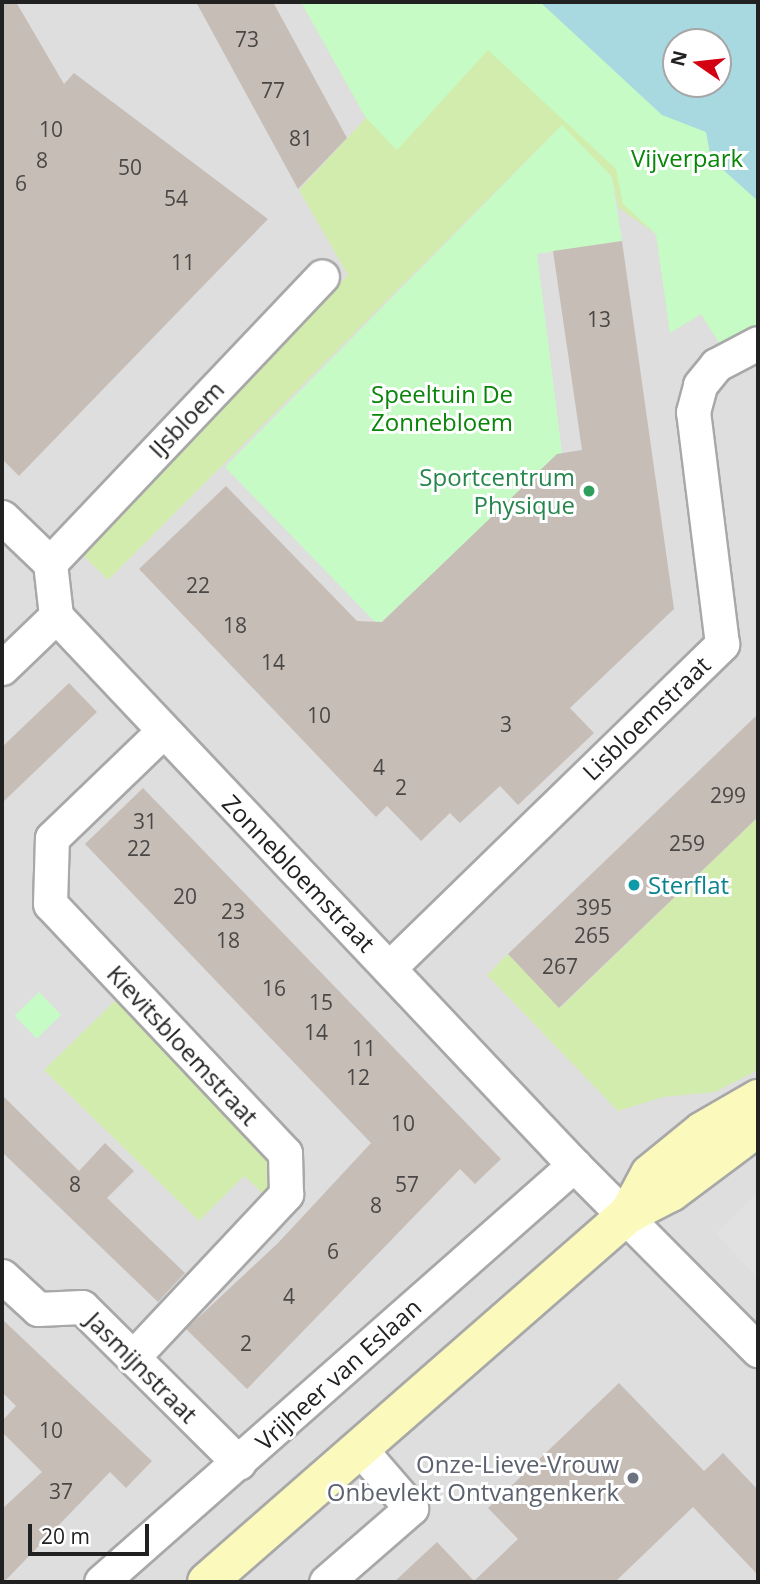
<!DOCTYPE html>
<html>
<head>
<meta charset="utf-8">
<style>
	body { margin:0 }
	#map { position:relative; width:760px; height:1584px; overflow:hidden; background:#f2eee8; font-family:"Open Sans",sans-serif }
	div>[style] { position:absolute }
	.residential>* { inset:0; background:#dfdede }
	.grass>* { inset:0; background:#d2ecad }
	.park>* { inset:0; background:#c6fbc5; transform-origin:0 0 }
	.parking>* { inset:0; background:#e1e1e1 }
	.water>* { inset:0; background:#a8d8e0 }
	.building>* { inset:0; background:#c7bdb7 }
	.roads { filter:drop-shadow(2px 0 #a8a8a8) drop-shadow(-2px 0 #a8a8a8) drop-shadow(0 2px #a8a8a8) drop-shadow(0 -2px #a8a8a8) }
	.street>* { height:33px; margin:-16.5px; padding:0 16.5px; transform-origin:16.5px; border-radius:16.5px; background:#fff }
	.secondary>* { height:38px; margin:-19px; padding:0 19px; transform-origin:19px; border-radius:19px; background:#fbf9bc }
	.dots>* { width:19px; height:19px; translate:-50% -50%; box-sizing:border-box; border:4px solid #fff; border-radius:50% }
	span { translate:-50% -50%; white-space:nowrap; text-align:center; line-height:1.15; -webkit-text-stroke:6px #fff; paint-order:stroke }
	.number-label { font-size:21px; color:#4a4846 }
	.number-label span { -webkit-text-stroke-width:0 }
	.park-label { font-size:24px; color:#098509 }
	.street-label { font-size:24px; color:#212121 }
	.leisure-label { font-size:24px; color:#27864d }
	.right { translate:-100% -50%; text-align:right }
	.culture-label { font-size:24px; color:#0d838f }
	.left { translate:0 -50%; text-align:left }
	.worship-label { font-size:24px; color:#5b616d }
	.frame { position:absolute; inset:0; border:4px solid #212121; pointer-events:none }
	.north { position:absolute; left:662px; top:28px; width:70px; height:70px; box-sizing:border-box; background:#fff; border:2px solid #a6a6a6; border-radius:50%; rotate:284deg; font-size:19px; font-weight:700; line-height:28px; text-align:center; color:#212121 }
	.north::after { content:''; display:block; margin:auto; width:24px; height:32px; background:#d30012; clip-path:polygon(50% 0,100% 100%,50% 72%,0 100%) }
	.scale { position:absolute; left:28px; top:1524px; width:121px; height:32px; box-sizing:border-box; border:4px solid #212121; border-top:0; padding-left:9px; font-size:21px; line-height:24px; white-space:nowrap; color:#212121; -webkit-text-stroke:5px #fff; paint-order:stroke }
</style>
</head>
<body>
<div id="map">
	<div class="residential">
		<i style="clip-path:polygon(evenodd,2px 2px,758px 2px,758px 1582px,2px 1582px,2px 2px,676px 42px,718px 42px,718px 84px,676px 84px,676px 42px)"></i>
	</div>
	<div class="grass">
		<i style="clip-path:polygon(301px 2px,540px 2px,739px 334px,720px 344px,701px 314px,670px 333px,656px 234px,619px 208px,612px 177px,561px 126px,108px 580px,80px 552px,348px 275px,299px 190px,366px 118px)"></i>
		<i style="clip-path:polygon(758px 817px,758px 1070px,715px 1092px,663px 1097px,618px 1111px,487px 975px,508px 954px,560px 1008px)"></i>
		<i style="clip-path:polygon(119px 997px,272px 1158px,272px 1192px,267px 1197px,244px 1176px,199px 1221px,44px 1070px)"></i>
	</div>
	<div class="park">
		<i style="clip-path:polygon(evenodd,301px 2px,758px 2px,758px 329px,720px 344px,701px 314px,670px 333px,656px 234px,623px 204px,616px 169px,488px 50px,397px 150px,366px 118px,301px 2px,676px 42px,718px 42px,718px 84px,676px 84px,676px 42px)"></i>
		<i style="clip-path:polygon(562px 125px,612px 177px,622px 241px,537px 254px,562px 453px,378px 625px,225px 467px)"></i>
		<i style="left:39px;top:992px;width:32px;height:34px;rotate:46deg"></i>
	</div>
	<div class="parking">
		<i style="clip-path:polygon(758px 1193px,758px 1278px,716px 1234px)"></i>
	</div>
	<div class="water">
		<i style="clip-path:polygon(evenodd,540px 2px,758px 2px,758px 201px,711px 159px,706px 132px,662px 115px,540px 2px,676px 42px,718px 42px,718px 84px,676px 84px,676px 42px)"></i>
	</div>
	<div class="building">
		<i style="clip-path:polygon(2px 2px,16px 2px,64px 84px,74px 73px,268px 219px,19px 476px,2px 459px)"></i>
		<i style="clip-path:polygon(196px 2px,273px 2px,347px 138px,298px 189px)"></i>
		<i style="clip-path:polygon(622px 241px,674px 609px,570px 708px,594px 733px,518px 805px,500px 786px,460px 823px,450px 813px,421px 841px,387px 806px,376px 817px,139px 569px,226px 486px,357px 621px,382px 622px,557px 454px,582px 450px,553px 251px)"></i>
		<i style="clip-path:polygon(69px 683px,97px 712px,2px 803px,2px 747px)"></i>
		<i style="clip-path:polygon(758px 714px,758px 817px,559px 1008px,508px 954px)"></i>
		<i style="clip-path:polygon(143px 788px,501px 1159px,475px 1184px,460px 1169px,247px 1389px,186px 1329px,278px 1243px,371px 1143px,85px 844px)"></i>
		<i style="clip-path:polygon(2px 1095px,79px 1171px,105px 1143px,134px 1171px,107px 1198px,185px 1273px,158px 1302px,2px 1152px)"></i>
		<i style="clip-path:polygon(2px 1319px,152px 1461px,126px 1488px,110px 1472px,4px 1582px,2px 1509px,42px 1472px,2px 1432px,2px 1421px,16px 1406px,2px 1392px)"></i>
		<i style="clip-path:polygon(619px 1383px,704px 1471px,723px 1453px,758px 1490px,758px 1575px,693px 1507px,615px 1582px,394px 1582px,437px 1542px,474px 1581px,518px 1539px,488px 1508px)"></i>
	</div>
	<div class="roads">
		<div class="street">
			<i style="left:2px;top:517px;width:66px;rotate:43.8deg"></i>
			<i style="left:50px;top:563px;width:53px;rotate:83.5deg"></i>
			<i style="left:56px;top:616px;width:755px;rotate:46.66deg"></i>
			<i style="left:574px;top:1165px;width:261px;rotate:45.2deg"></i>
			<i style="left:50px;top:563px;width:395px;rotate:-46.5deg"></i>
			<i style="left:2px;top:668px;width:75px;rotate:-43.9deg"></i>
			<i style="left:389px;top:968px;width:465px;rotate:-44.2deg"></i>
			<i style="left:722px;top:644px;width:234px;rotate:-97.1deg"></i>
			<i style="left:693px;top:412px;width:28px;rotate:-75deg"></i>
			<i style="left:700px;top:385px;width:26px;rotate:-51deg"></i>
			<i style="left:716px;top:365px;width:47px;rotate:-27.6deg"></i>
			<i style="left:2px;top:1276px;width:49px;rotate:42.5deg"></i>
			<i style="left:38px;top:1309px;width:44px;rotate:-2.6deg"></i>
			<i style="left:82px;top:1307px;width:221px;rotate:44.8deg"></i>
			<i style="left:133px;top:1357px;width:224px;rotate:-46.8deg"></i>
			<i style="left:286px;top:1194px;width:41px;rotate:-91.4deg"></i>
			<i style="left:285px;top:1153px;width:342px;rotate:-133.3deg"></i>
			<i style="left:50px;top:904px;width:66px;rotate:-88.3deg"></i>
			<i style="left:52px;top:838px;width:154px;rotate:-43.9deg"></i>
			<i style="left:101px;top:1582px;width:631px;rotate:-41.4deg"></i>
			<i style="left:326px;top:1582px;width:113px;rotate:-41deg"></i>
			<i style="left:411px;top:1508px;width:78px;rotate:-130.8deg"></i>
		</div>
		<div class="secondary">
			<i style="left:629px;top:1213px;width:44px;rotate:-61.7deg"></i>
			<i style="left:650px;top:1174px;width:68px;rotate:-39.1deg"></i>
			<i style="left:703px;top:1131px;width:64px;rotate:-30.2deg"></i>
			<i style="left:207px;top:1582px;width:559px;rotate:-41.16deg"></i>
			<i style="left:628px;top:1214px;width:48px;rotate:-27.1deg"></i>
			<i style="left:671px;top:1192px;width:109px;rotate:-36.8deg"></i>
		</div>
	</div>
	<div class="dots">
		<i style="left:589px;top:491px;background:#2e9e5b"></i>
		<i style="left:634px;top:885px;background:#0f9aa8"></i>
		<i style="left:633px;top:1478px;background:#6b7280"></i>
	</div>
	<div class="number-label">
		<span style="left:247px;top:39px">73</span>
		<span style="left:273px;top:90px">77</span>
		<span style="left:51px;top:129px">10</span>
		<span style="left:301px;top:138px">81</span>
		<span style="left:42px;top:160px">8</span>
		<span style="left:130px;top:167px">50</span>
		<span style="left:21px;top:183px">6</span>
		<span style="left:176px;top:198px">54</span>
		<span style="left:183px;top:262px">11</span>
		<span style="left:599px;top:319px">13</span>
		<span style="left:198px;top:585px">22</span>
		<span style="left:235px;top:625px">18</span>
		<span style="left:273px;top:662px">14</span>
		<span style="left:319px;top:715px">10</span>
		<span style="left:506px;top:724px">3</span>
		<span style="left:379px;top:767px">4</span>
		<span style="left:401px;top:787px">2</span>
		<span style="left:728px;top:795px">299</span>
		<span style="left:145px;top:821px">31</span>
		<span style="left:687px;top:843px">259</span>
		<span style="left:139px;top:848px">22</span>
		<span style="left:185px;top:896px">20</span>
		<span style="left:594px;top:907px">395</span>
		<span style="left:233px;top:911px">23</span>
		<span style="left:592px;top:935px">265</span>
		<span style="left:228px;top:940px">18</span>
		<span style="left:560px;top:966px">267</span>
		<span style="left:274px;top:988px">16</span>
		<span style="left:321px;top:1002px">15</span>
		<span style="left:316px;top:1032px">14</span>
		<span style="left:364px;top:1048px">11</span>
		<span style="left:358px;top:1077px">12</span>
		<span style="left:403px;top:1123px">10</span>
		<span style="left:75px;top:1184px">8</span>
		<span style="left:407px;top:1184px">57</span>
		<span style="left:376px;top:1205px">8</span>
		<span style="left:333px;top:1251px">6</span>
		<span style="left:289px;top:1296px">4</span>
		<span style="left:246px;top:1343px">2</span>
		<span style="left:51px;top:1430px">10</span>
		<span style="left:61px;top:1491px">37</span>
	</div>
	<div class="park-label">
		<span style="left:687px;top:158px">Vijverpark</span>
		<span style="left:442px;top:408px">Speeltuin De<br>Zonnebloem</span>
	</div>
	<div class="street-label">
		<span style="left:186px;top:419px;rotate:-46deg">IJsbloem</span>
		<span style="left:646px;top:718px;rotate:-44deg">Lisbloemstraat</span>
		<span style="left:299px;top:873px;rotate:46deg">Zonnebloemstraat</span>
		<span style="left:183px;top:1045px;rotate:47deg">Kievitsbloemstraat</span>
		<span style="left:142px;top:1367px;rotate:45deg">Jasmijnstraat</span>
		<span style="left:338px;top:1374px;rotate:-42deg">Vrijheer van Eslaan</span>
	</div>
	<div class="leisure-label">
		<span class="right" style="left:575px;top:491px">Sportcentrum<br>Physique</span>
	</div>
	<div class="culture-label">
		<span class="left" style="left:648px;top:885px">Sterflat</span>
	</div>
	<div class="worship-label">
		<span class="right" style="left:619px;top:1478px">Onze-Lieve-Vrouw<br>Onbevlekt Ontvangenkerk</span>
	</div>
	<div class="frame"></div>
	<div class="north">N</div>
	<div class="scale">20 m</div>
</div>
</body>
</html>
